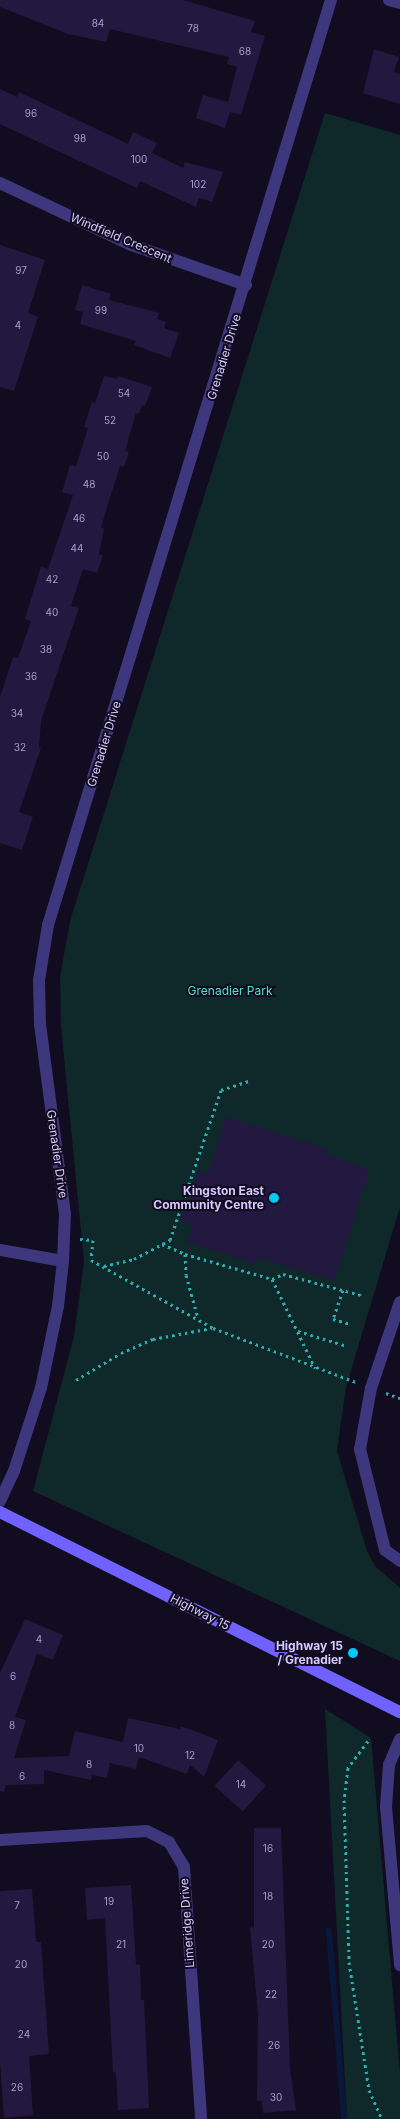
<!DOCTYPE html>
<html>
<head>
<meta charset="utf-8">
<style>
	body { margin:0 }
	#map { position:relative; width:400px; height:2119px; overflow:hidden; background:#110c1f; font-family:Inter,sans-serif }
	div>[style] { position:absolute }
	.green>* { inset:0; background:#0f2829 }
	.stream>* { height:6px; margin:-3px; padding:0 3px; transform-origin:3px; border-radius:3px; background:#09173b }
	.building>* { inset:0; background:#231840; transform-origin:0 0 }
	.path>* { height:3px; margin-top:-1.5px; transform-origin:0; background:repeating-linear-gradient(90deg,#2daeb0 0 2.5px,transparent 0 6.5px) }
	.lane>* { height:12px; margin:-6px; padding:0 6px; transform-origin:6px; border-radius:6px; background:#3f377e }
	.street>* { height:12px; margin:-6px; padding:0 6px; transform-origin:6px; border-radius:6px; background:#3f377e }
	.secondary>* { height:12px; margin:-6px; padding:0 6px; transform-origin:6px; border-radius:6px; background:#7161ff }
	.dots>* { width:14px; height:14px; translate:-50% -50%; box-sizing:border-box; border:2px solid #110c1f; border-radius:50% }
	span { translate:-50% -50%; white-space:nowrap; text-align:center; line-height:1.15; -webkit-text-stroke:4px #110c1f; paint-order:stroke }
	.number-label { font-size:10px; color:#a89ecf }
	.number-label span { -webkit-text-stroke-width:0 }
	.street-label { font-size:12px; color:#d4caff }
	.park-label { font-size:12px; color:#56dfc7 }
	.poi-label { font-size:12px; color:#d4caff; font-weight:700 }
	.right { translate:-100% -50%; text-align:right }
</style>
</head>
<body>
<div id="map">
	<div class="green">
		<i style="clip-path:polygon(325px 113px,400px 135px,400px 1207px,346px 1387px,337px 1451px,367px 1551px,375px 1566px,400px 1588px,400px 1661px,33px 1491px,74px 1336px,84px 1262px,61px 1026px,60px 977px,70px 921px)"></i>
		<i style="clip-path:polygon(325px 1709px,371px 1738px,400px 2074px,400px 2119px,347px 2119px)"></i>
	</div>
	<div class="stream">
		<i style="left:329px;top:1931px;width:189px;rotate:85.4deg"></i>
	</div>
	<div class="building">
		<i style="clip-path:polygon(0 0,183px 0,255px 21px,251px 32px,265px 36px,241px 115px,230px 112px,225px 128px,196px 118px,203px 95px,228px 102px,237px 67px,227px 64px,229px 57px,110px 29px,106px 42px,68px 34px,0 7px)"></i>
		<i style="clip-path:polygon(374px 49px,399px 57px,394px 72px,400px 74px,400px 104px,363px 93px)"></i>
		<i style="clip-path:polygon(0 89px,17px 97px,19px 92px,128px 144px,133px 132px,157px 143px,152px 153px,183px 168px,185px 162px,223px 172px,212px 202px,199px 198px,196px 207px,140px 181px,137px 188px,0 124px)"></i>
		<i style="clip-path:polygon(0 245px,45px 260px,28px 313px,38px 317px,14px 391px,0 387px)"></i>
		<i style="clip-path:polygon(82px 285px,111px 294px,109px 300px,159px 313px,157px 319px,166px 322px,164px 328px,179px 333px,170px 358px,134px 345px,136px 341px,80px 324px,83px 312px,75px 310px)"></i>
		<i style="clip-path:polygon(104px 376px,117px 379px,118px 376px,152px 387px,145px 406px,142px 405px,139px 414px,136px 413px,125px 451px,129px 452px,124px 467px,120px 466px,101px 527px,104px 529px,99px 554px,103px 555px,97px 573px,83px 569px,71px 606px,79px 608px,41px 721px,39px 747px,41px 748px,19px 812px,33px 817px,22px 850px,0 843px,0 697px,13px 657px,18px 658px,31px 621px,25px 619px,41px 566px,48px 569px,73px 495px,62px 492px,70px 465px,76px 466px,88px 428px,84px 427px,92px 402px,95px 403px)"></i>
		<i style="clip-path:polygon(226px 1117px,328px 1149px,326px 1155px,369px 1169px,334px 1281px,258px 1257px,256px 1264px,187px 1242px,192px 1225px,181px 1222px,198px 1171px,208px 1174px)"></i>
		<i style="clip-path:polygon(25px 1619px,63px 1635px,53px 1660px,37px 1654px,15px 1717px,26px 1720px,14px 1758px,69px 1756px,75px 1731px,123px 1742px,128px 1718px,180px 1729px,181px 1726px,218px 1740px,204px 1777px,190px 1765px,187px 1774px,139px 1757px,136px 1769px,110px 1763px,107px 1778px,92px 1775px,91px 1780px,44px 1770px,44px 1784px,6px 1785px,4px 1792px,0 1791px,0 1673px)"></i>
		<i style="left:238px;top:1760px;width:38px;height:35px;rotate:42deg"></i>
		<i style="clip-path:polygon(254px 1828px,281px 1828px,290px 2069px,296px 2110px,263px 2113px,262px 2101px,257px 2101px,258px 2014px,250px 1928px,254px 1927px)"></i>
		<i style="clip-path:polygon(131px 1885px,136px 1964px,140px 1965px,141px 2000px,144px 2000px,149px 2108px,118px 2110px,116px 2072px,113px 2072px,105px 1918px,87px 1920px,85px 1888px)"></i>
		<i style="clip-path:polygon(32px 1889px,36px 1942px,41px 1942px,49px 2054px,29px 2056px,33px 2115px,4px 2118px,0 2062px,0 1891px)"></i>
	</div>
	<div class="path">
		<i style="left:80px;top:1239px;width:13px;rotate:4deg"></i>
		<i style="left:93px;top:1240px;width:20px;rotate:96deg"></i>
		<i style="left:91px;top:1260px;width:140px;rotate:29.1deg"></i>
		<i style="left:213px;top:1328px;width:153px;rotate:20.7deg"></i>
		<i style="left:162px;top:1244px;width:25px;rotate:23deg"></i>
		<i style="left:185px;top:1254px;width:21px;rotate:87deg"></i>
		<i style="left:186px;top:1275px;width:45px;rotate:74.4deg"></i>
		<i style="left:185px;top:1254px;width:91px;rotate:16deg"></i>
		<i style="left:272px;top:1279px;width:12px;rotate:-24deg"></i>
		<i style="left:283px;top:1274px;width:81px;rotate:15.1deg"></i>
		<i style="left:104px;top:1266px;width:31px;rotate:-13deg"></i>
		<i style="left:134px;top:1259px;width:41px;rotate:-27.8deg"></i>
		<i style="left:170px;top:1240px;width:158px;rotate:-71.2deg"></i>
		<i style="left:221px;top:1090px;width:29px;rotate:-18deg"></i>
		<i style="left:272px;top:1279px;width:99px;rotate:64.2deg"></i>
		<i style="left:343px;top:1290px;width:31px;rotate:109deg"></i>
		<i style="left:333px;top:1319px;width:19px;rotate:16deg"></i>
		<i style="left:298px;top:1331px;width:51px;rotate:17deg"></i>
		<i style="left:76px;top:1380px;width:52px;rotate:-31deg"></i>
		<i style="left:121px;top:1353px;width:35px;rotate:-24deg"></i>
		<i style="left:153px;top:1339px;width:60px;rotate:-10.6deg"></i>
		<i style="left:386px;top:1393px;width:15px;rotate:20deg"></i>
		<i style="left:368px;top:1741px;width:34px;rotate:127deg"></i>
		<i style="left:348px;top:1768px;width:32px;rotate:97deg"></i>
		<i style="left:344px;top:1800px;width:162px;rotate:88.2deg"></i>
		<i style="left:349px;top:1962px;width:130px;rotate:81.1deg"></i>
		<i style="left:369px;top:2090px;width:32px;rotate:66deg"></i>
	</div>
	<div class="lane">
		<i style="left:400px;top:1302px;width:91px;rotate:108.6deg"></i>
		<i style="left:371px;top:1388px;width:62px;rotate:100.2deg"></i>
		<i style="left:360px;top:1449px;width:104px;rotate:76.1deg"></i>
		<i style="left:385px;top:1550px;width:19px;rotate:36deg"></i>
	</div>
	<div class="street">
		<i style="left:389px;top:0;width:11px;rotate:15deg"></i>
		<i style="left:0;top:183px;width:143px;rotate:25.3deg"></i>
		<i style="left:129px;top:244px;width:124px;rotate:19.3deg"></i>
		<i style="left:0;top:1250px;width:64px;rotate:9.9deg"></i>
		<i style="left:0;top:1501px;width:33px;rotate:-65deg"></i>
		<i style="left:14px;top:1471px;width:87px;rotate:-72deg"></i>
		<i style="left:41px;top:1388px;width:84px;rotate:-78.3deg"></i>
		<i style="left:58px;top:1306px;width:45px;rotate:-83.7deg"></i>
		<i style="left:63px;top:1261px;width:47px;rotate:-87.6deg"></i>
		<i style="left:65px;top:1214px;width:191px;rotate:-97.5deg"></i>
		<i style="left:40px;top:1025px;width:45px;rotate:-91.3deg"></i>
		<i style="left:39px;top:980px;width:56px;rotate:-80.7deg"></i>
		<i style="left:48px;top:925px;width:967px;rotate:-72.99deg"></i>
		<i style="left:400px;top:1739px;width:28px;rotate:113deg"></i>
		<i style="left:389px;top:1765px;width:42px;rotate:94.1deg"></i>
		<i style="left:386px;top:1807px;width:159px;rotate:84.9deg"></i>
		<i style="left:0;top:1840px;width:147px;rotate:-3.5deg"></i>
		<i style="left:147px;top:1831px;width:25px;rotate:27deg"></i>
		<i style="left:169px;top:1842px;width:29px;rotate:59deg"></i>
		<i style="left:184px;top:1867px;width:253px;rotate:86.1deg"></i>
	</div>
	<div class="secondary">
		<i style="left:0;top:1512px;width:447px;rotate:26.6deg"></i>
	</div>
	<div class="dots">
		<i style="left:274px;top:1198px;background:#00c9f5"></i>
		<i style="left:353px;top:1653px;background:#00c9f5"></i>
	</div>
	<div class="number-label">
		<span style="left:98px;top:24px">84</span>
		<span style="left:193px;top:29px">78</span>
		<span style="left:245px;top:52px">68</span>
		<span style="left:31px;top:114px">96</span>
		<span style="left:80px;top:139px">98</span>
		<span style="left:139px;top:160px">100</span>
		<span style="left:198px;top:185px">102</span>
		<span style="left:21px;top:271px">97</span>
		<span style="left:101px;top:311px">99</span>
		<span style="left:18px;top:326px">4</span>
		<span style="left:124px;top:394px">54</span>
		<span style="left:110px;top:421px">52</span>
		<span style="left:103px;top:457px">50</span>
		<span style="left:89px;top:485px">48</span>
		<span style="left:79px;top:519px">46</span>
		<span style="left:77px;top:549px">44</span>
		<span style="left:52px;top:580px">42</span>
		<span style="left:52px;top:613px">40</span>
		<span style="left:46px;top:650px">38</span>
		<span style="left:31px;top:677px">36</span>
		<span style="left:17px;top:714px">34</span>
		<span style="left:20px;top:748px">32</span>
		<span style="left:39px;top:1640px">4</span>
		<span style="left:13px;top:1677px">6</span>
		<span style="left:12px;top:1726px">8</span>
		<span style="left:139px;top:1749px">10</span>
		<span style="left:190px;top:1756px">12</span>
		<span style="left:89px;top:1765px">8</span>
		<span style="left:22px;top:1777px">6</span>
		<span style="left:241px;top:1785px">14</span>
		<span style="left:268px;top:1849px">16</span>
		<span style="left:268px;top:1897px">18</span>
		<span style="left:109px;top:1902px">19</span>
		<span style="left:17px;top:1906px">7</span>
		<span style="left:121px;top:1945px">21</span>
		<span style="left:268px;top:1945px">20</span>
		<span style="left:21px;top:1965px">20</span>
		<span style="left:271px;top:1995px">22</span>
		<span style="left:24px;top:2035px">24</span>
		<span style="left:274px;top:2046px">26</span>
		<span style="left:17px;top:2088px">26</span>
		<span style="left:276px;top:2098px">30</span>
	</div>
	<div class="street-label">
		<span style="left:121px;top:238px;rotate:23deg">Windfield Crescent</span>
		<span style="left:224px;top:357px;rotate:-73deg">Grenadier Drive</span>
		<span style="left:104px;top:744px;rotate:-73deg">Grenadier Drive</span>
		<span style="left:57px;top:1154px;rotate:82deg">Grenadier Drive</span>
		<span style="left:200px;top:1612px;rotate:27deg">Highway 15</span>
		<span style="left:187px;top:1923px;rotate:-94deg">Limeridge Drive</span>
	</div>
	<div class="park-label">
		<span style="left:230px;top:991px">Grenadier Park</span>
	</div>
	<div class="poi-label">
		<span class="right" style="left:264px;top:1198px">Kingston East<br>Community Centre</span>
		<span class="right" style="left:343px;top:1653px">Highway 15<br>/ Grenadier</span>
	</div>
</div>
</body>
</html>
